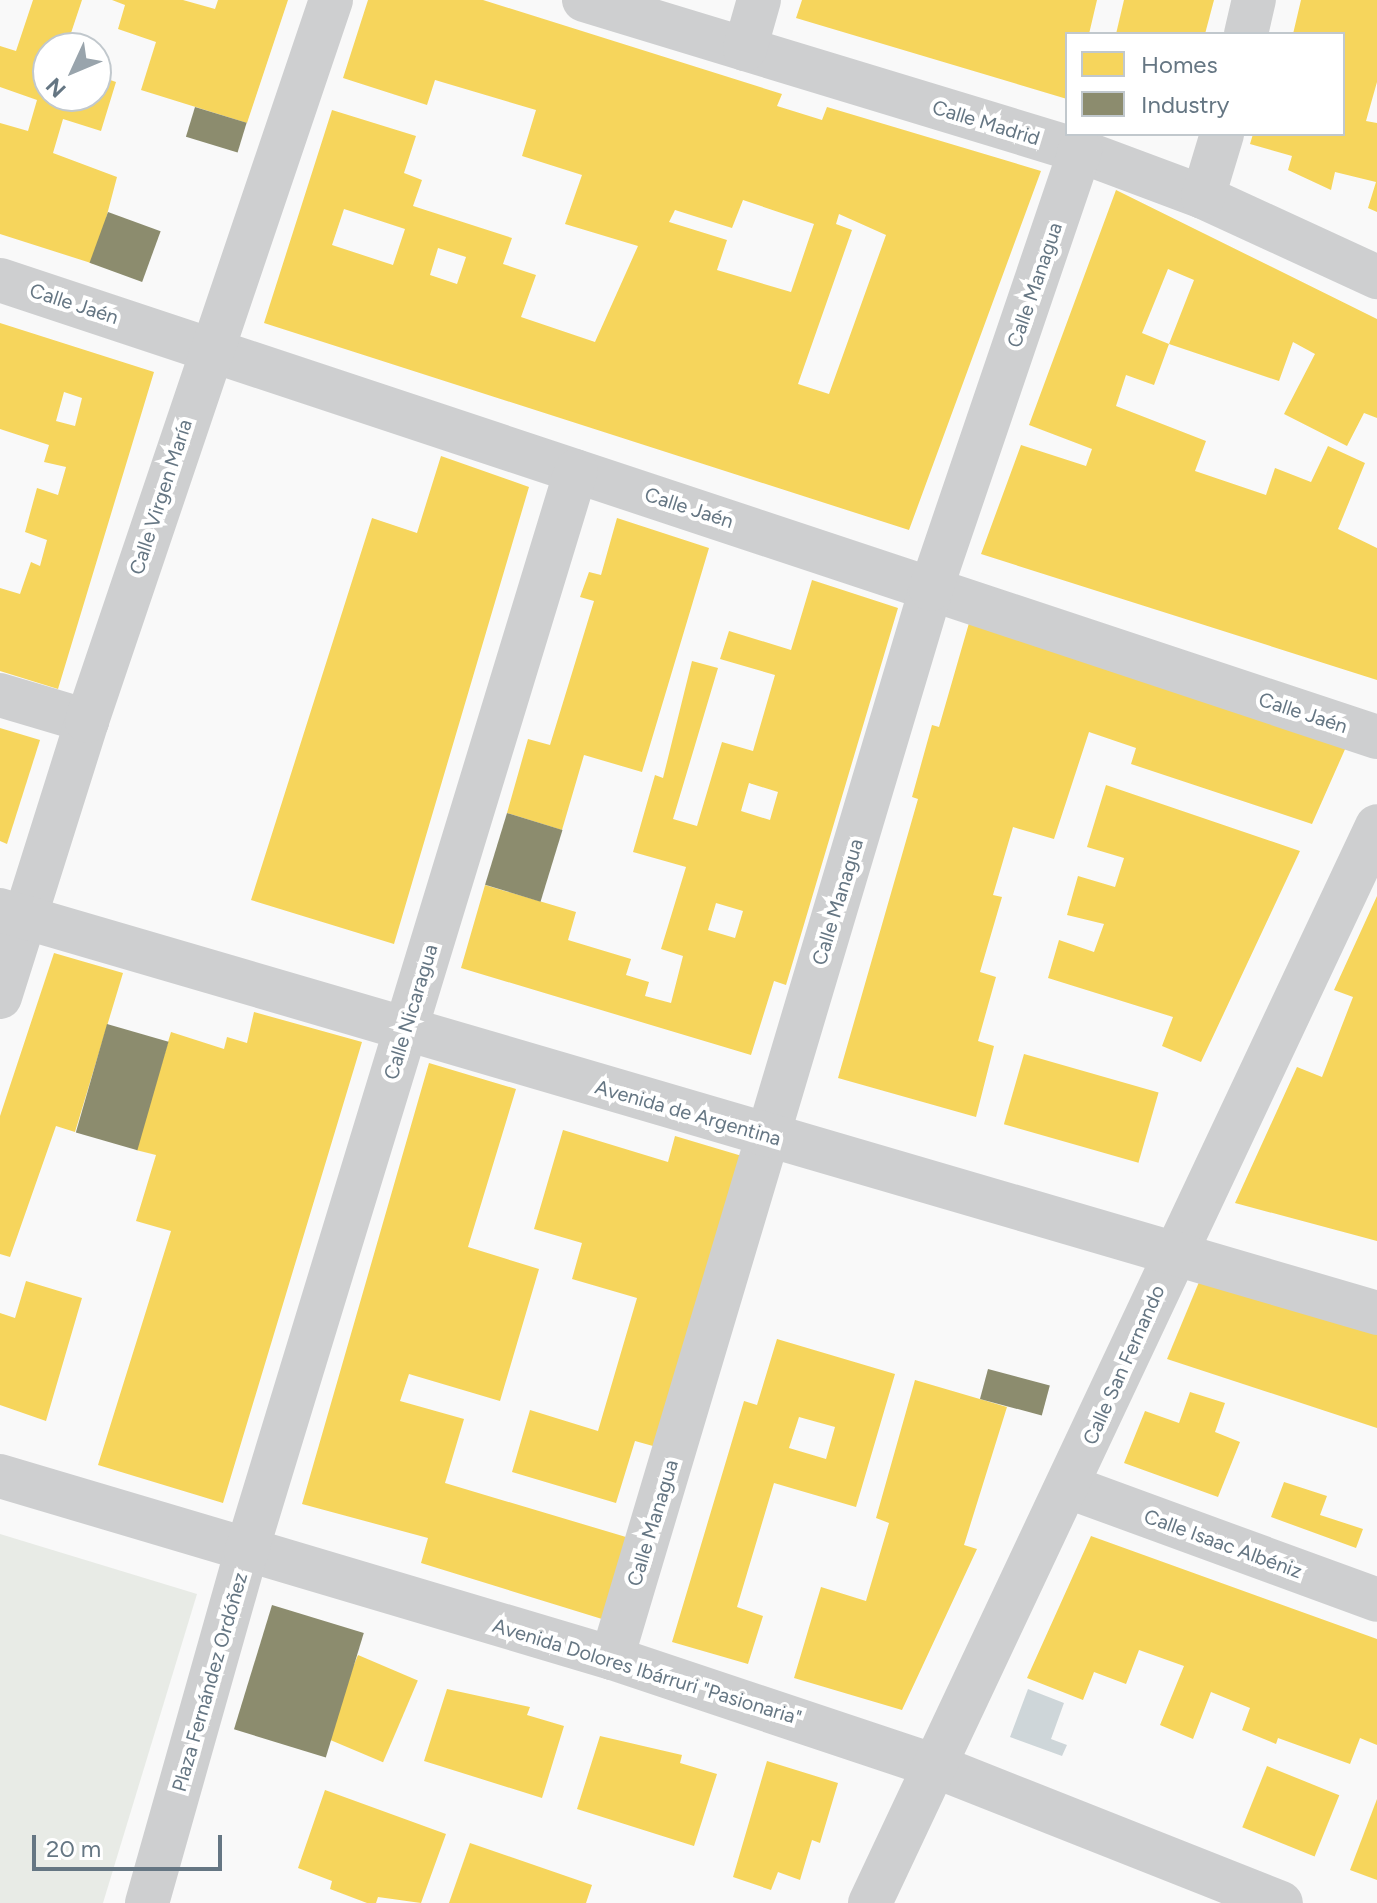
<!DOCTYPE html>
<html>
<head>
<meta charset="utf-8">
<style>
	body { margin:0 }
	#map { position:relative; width:1377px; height:1903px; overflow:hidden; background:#f9f9f9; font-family:Figtree,sans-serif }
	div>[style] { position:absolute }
	.green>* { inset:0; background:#e8ebe6 }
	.water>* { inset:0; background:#ced6d9 }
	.homes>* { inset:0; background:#f6d55c; transform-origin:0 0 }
	.industry>* { inset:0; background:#8c8c6e; transform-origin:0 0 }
	.minor>* { height:44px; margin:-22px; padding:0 22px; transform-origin:22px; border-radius:22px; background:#cecfd0 }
	.tertiary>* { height:44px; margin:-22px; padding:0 22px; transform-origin:22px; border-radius:22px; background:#cecfd0 }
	span { translate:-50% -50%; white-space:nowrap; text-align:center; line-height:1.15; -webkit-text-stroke:8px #fff; paint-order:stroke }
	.street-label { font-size:20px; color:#657683 }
	.legend { position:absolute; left:1065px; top:32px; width:280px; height:104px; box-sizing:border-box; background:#fff; border:2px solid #c1c8cd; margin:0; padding:10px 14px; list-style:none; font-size:24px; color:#657683 }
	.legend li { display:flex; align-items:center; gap:16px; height:40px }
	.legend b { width:40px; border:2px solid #c1c8cd }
	.north { position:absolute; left:32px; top:32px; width:80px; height:80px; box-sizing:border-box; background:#fff; border:2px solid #c1c8cd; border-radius:50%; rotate:226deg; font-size:22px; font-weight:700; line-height:32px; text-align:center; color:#657683 }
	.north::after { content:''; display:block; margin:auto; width:28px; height:36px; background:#99a4ac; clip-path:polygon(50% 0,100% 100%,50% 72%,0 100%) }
	.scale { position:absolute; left:32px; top:1835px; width:190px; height:36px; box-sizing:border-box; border:4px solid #657683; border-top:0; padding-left:10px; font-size:24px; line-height:28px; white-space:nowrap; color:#657683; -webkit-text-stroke:6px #fff; paint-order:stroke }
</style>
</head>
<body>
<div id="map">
	<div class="green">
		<i style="clip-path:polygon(0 1534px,197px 1594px,103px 1903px,0 1903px)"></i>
	</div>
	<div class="water">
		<i style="clip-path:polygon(1028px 1689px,1064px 1703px,1051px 1739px,1067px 1745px,1062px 1756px,1010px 1737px)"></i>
	</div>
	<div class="homes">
		<i style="clip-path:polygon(33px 0,82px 0,66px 48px,48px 48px,48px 96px,96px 96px,96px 75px,116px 82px,101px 131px,63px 119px,53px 153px,117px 177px,94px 264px,0 234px,0 123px,28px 131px,37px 100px,0 87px,0 46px,16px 51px)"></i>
		<i style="clip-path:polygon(112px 0,183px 0,215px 9px,218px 0,288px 0,247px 123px,141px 90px,156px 42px,118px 29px,125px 5px)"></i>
		<i style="clip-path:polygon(evenodd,368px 0,483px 0,782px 94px,777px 106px,822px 120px,827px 107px,1041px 171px,909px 530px,264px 323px,332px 110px,416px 136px,404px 173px,422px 180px,413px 206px,512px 238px,503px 264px,536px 275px,521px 317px,595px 342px,638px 246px,565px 224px,582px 175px,522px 156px,536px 110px,435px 80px,427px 105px,343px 78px,368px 0,743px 200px,814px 224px,791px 292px,717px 270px,727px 240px,669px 222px,675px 210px,732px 228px,743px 200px,368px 0,344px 209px,405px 229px,393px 265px,332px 245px,344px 209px,368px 0,839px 214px,886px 235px,829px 394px,798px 384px,852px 230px,836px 224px,839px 214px,368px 0,438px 248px,466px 257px,457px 284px,430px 275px,438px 248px)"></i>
		<i style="clip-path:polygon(802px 0,1097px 0,1089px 34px,1067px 34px,1067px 99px,796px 18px)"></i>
		<i style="clip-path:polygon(1124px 0,1214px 0,1205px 34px,1116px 34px)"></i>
		<i style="clip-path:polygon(1301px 0,1377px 0,1377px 82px,1366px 121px,1377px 123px,1377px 212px,1368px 208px,1376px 182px,1335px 172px,1331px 190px,1288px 170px,1292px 156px,1250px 144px,1253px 134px,1343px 134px,1343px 34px,1293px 34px)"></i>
		<i style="clip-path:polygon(1116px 190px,1377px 319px,1377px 418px,1364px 413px,1347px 446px,1284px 414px,1315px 354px,1293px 342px,1279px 381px,1169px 344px,1194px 280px,1168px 269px,1142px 333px,1169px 344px,1154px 385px,1126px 375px,1116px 406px,1206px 441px,1195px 471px,1266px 495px,1275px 468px,1311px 482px,1328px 446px,1365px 463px,1338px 529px,1377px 548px,1377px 680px,981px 554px,1021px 445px,1086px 466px,1092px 449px,1029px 425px)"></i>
		<i style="clip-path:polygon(evenodd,0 323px,154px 372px,58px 689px,0 671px,0 588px,20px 594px,31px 562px,40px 566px,47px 540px,25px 532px,37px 488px,58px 495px,66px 467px,44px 462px,49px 445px,0 429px,0 323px,64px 392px,82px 398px,75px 426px,56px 421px,64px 392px)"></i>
		<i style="clip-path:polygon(441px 456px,529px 487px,394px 944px,251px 900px,372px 518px,417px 533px)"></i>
		<i style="clip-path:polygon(617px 518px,709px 548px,642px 772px,584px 755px,562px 830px,507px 813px,528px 739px,550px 745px,594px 601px,580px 597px,589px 572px,601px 575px)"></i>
		<i style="clip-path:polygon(evenodd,812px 580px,898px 608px,786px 985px,774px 981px,751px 1055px,461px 968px,485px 885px,576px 912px,568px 940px,631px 959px,626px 975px,649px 982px,645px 996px,671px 1003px,683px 956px,661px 949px,686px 867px,633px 852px,655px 775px,663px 778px,692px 661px,718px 668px,673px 819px,697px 826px,722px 742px,753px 751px,775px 675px,720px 659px,729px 631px,791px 650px,812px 580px,749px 783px,778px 792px,770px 820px,741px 811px,749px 783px,812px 580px,716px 903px,743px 911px,735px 938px,708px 930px,716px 903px)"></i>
		<i style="clip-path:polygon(969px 623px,1346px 747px,1312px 824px,1131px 764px,1136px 748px,1089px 732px,1054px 839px,1013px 827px,993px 895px,1002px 897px,980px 972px,996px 977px,978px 1041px,994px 1046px,976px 1117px,838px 1078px,918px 799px,912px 797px,932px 725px,939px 727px)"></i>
		<i style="clip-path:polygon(0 728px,40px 740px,7px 844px,0 841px)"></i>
		<i style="clip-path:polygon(1106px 785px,1300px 851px,1201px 1062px,1162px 1046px,1173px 1017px,1048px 978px,1059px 940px,1094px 952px,1104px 924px,1067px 915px,1078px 876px,1115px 887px,1124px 858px,1087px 847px)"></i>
		<i style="clip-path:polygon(1377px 896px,1377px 1241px,1235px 1203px,1297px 1067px,1322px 1077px,1353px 997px,1334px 990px)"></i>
		<i style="clip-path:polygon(54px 953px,123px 973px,75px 1132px,56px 1126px,10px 1257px,0 1254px,0 1116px)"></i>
		<i style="clip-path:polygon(254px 1012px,362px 1042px,223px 1503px,98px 1465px,171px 1231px,136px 1221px,156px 1155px,136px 1150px,171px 1032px,224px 1049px,227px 1037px,247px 1043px)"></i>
		<i style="left:1024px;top:1054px;width:140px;height:73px;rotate:16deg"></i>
		<i style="clip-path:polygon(429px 1063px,516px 1089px,468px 1247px,539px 1269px,500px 1401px,409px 1374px,400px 1401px,464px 1419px,445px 1483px,626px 1537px,602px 1619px,421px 1563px,428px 1538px,302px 1504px)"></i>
		<i style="clip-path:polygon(563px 1130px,668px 1162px,675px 1136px,742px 1156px,653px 1446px,635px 1441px,616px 1503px,512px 1472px,530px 1410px,598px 1431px,637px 1298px,572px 1279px,582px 1243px,534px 1229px)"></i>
		<i style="clip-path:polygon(1204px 1270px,1377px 1324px,1377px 1428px,1167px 1359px)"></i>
		<i style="clip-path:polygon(26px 1281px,82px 1298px,46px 1421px,0 1405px,0 1313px,15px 1318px)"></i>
		<i style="clip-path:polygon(evenodd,777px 1339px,895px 1374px,856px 1507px,774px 1483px,737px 1607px,763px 1616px,748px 1664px,672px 1642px,744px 1401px,757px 1405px,777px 1339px,799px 1417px,835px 1427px,826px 1459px,789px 1448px,799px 1417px)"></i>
		<i style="clip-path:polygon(915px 1380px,1007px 1407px,964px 1545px,977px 1549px,902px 1710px,794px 1678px,821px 1587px,866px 1601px,889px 1523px,876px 1518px)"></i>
		<i style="clip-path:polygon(1190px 1392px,1225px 1403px,1215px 1432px,1240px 1442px,1218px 1497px,1124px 1463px,1145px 1411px,1179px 1423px)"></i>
		<i style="clip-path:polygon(1284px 1482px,1327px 1496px,1320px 1515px,1363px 1529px,1356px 1548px,1271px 1517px)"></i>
		<i style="clip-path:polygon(1091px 1536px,1377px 1639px,1377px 1745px,1360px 1738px,1350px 1764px,1278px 1738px,1276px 1744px,1242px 1730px,1250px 1708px,1211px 1692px,1193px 1739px,1160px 1725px,1184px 1666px,1139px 1650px,1126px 1684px,1094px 1672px,1083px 1700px,1027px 1678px)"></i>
		<i style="left:358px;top:1655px;width:65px;height:89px;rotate:23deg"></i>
		<i style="clip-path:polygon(447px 1689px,530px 1707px,527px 1715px,564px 1726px,542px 1798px,424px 1761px)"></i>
		<i style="clip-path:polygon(600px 1736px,682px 1755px,680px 1763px,717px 1774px,694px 1846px,577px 1809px)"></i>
		<i style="clip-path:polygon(767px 1761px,838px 1783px,820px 1843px,812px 1840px,800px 1880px,778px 1872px,771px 1890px,733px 1877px)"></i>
		<i style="left:1267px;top:1766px;width:78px;height:66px;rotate:22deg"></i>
		<i style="clip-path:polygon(325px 1790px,446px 1834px,421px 1903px,378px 1897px,376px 1903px,367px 1903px,330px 1889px,332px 1881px,298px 1868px)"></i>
		<i style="clip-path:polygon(1377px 1799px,1377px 1880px,1350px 1870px)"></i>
		<i style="clip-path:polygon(470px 1843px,592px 1885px,586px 1903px,449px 1903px)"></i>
	</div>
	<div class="industry">
		<i style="left:195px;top:107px;width:54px;height:31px;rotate:17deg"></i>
		<i style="left:108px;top:212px;width:56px;height:54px;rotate:20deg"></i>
		<i style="left:507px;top:813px;width:58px;height:75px;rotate:17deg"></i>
		<i style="left:107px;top:1024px;width:64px;height:113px;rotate:16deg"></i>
		<i style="left:988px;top:1369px;width:64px;height:31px;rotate:15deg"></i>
		<i style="left:272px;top:1605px;width:96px;height:130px;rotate:17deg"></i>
	</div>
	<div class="minor">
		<i style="left:584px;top:0;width:518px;rotate:16.93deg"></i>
		<i style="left:1080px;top:151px;width:131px;rotate:20.5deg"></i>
		<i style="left:1203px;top:197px;width:192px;rotate:24.7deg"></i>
		<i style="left:1246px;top:34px;width:35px;rotate:-77deg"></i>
		<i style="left:745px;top:49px;width:51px;rotate:-74.1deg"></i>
		<i style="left:1203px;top:197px;width:66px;rotate:-73.2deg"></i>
		<i style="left:0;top:280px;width:1451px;rotate:18.36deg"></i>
		<i style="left:0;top:695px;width:91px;rotate:16.6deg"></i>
		<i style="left:0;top:997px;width:289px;rotate:-72.5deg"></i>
		<i style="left:87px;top:721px;width:761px;rotate:-71.3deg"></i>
		<i style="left:0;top:1476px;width:638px;rotate:16.56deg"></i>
		<i style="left:612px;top:1658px;width:341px;rotate:18.5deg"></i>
		<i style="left:935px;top:1766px;width:372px;rotate:21.6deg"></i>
		<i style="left:1069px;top:1487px;width:328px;rotate:20.1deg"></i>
		<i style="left:612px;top:1658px;width:1116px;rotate:-73.38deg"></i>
		<i style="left:931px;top:589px;width:463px;rotate:-71.2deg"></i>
		<i style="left:147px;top:1903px;width:364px;rotate:-74.2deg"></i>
		<i style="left:246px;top:1553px;width:1131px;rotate:-73.04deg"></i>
		<i style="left:870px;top:1903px;width:1190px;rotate:-64.79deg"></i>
	</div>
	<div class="tertiary">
		<i style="left:0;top:910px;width:1435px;rotate:16.31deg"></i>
	</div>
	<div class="street-label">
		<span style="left:986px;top:123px;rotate:17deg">Calle Madrid</span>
		<span style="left:1035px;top:285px;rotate:-71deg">Calle Managua</span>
		<span style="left:74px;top:304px;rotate:18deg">Calle Jaén</span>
		<span style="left:161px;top:497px;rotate:-72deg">Calle Virgen María</span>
		<span style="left:689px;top:508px;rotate:18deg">Calle Jaén</span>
		<span style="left:1303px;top:713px;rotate:18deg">Calle Jaén</span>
		<span style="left:838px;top:902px;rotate:-73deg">Calle Managua</span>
		<span style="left:411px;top:1012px;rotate:-73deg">Calle Nicaragua</span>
		<span style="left:688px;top:1113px;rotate:16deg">Avenida de Argentina</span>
		<span style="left:1124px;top:1365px;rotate:-66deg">Calle San Fernando</span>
		<span style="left:653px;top:1523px;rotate:-73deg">Calle Managua</span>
		<span style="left:1223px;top:1544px;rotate:20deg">Calle Isaac Albéniz</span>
		<span style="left:647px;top:1672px;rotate:17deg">Avenida Dolores Ibárruri "Pasionaria"</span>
		<span style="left:210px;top:1682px;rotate:-74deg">Plaza Fernández Ordóñez</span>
	</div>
	<ul class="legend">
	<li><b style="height:22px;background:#f6d55c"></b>Homes</li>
	<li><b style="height:22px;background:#8c8c6e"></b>Industry</li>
	</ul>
	<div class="north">N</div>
	<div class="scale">20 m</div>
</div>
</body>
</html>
